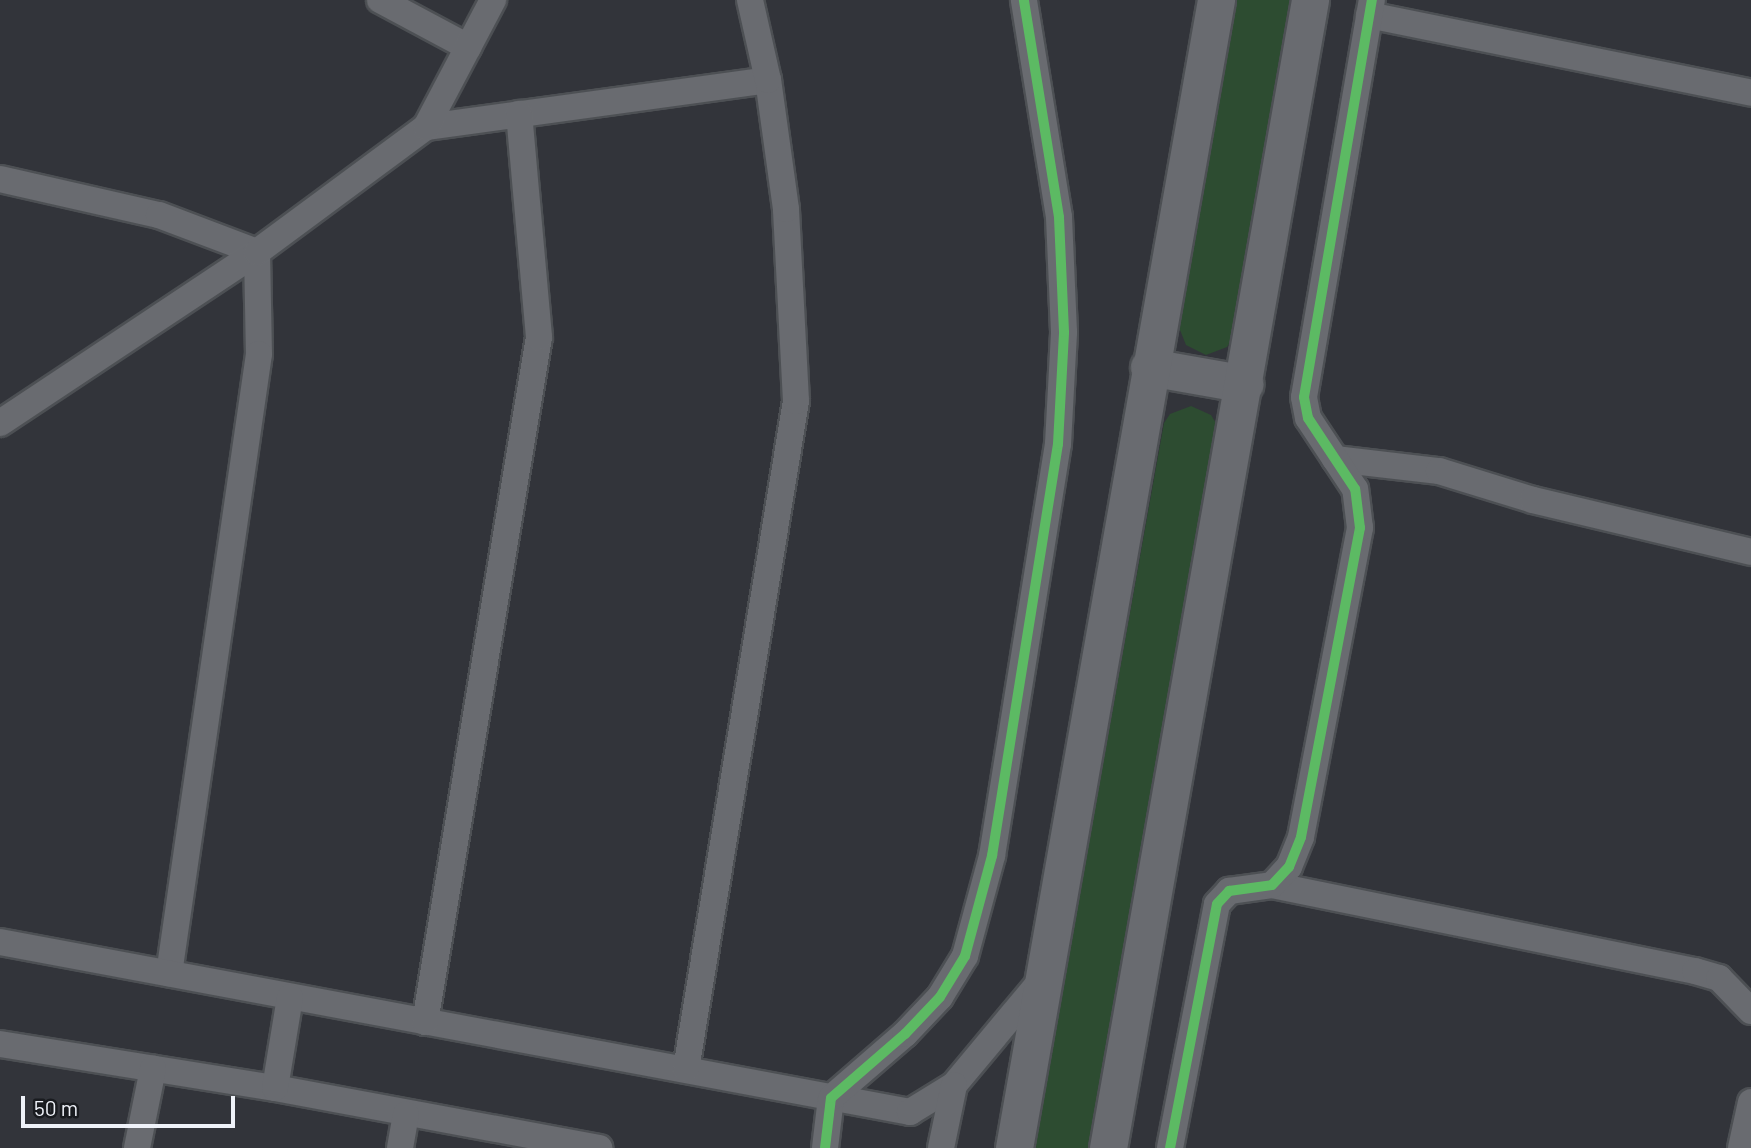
<!DOCTYPE html>
<html>
<head>
<meta charset="utf-8">
<style>
	body { margin:0 }
	#map { position:relative; width:1751px; height:1148px; overflow:hidden; background:#32343a; font-family:Barlow,sans-serif }
	div>[style] { position:absolute }
	.green>* { inset:0; background:#2d4c31 }
	.roads { filter:drop-shadow(2px 0 #4d5054) drop-shadow(-2px 0 #4d5054) drop-shadow(0 2px #4d5054) drop-shadow(0 -2px #4d5054) }
	.street>* { height:26px; margin:-13px; padding:0 13px; transform-origin:13px; border-radius:13px; background:#696b70 }
	.secondary>* { height:37px; margin:-18.5px; padding:0 18.5px; transform-origin:18.5px; border-radius:18.5px; background:#696b70 }
	.cycleway>* { height:10px; margin:-5px; padding:0 5px; transform-origin:5px; border-radius:5px; background:#5cba63 }
	span { translate:-50% -50%; white-space:nowrap; text-align:center; line-height:1.15; -webkit-text-stroke:6px #191b1f; paint-order:stroke }
	.scale { position:absolute; left:21px; top:1096px; width:214px; height:32px; box-sizing:border-box; border:4px solid #eff2f9; border-top:0; padding-left:9px; font-size:21px; line-height:24px; white-space:nowrap; color:#eff2f9; -webkit-text-stroke:5px #191b1f; paint-order:stroke }
</style>
</head>
<body>
<div id="map">
	<div class="green">
		<i style="clip-path:polygon(1235px 0,1291px 0,1233px 337px,1227px 347px,1206px 355px,1186px 345px,1178px 325px)"></i>
		<i style="clip-path:polygon(1191px 406px,1211px 415px,1217px 425px,1091px 1148px,1034px 1148px,1164px 423px,1170px 414px)"></i>
	</div>
	<div class="roads">
		<div class="street">
			<i style="left:380px;top:0;width:100px;rotate:28.1deg"></i>
			<i style="left:1369px;top:15px;width:390px;rotate:11.5deg"></i>
			<i style="left:426px;top:127px;width:345px;rotate:-7.8deg"></i>
			<i style="left:0;top:179px;width:163px;rotate:12.8deg"></i>
			<i style="left:159px;top:215px;width:105px;rotate:20.7deg"></i>
			<i style="left:257px;top:252px;width:102px;rotate:88.9deg"></i>
			<i style="left:259px;top:354px;width:626px;rotate:98.26deg"></i>
			<i style="left:0;top:423px;width:309px;rotate:-33.6deg"></i>
			<i style="left:257px;top:252px;width:210px;rotate:-36.5deg"></i>
			<i style="left:426px;top:127px;width:144px;rotate:-62.2deg"></i>
			<i style="left:1335px;top:459px;width:105px;rotate:6.6deg"></i>
			<i style="left:1439px;top:471px;width:98px;rotate:17.1deg"></i>
			<i style="left:1533px;top:500px;width:224px;rotate:13.4deg"></i>
			<i style="left:1272px;top:885px;width:432px;rotate:11.5deg"></i>
			<i style="left:1695px;top:971px;width:25px;rotate:16deg"></i>
			<i style="left:1719px;top:978px;width:46px;rotate:45.9deg"></i>
			<i style="left:0;top:942px;width:926px;rotate:10.58deg"></i>
			<i style="left:910px;top:1112px;width:52px;rotate:-31.5deg"></i>
			<i style="left:954px;top:1085px;width:139px;rotate:-50.2deg"></i>
			<i style="left:425px;top:1022px;width:694px;rotate:-80.55deg"></i>
			<i style="left:539px;top:337px;width:224px;rotate:-95.1deg"></i>
			<i style="left:0;top:1044px;width:278px;rotate:9.1deg"></i>
			<i style="left:275px;top:1088px;width:330px;rotate:10.5deg"></i>
			<i style="left:686px;top:1069px;width:677px;rotate:-80.65deg"></i>
			<i style="left:796px;top:401px;width:192px;rotate:-93deg"></i>
			<i style="left:786px;top:209px;width:130px;rotate:-97.9deg"></i>
			<i style="left:768px;top:80px;width:82px;rotate:-102.7deg"></i>
			<i style="left:275px;top:1088px;width:92px;rotate:-80.6deg"></i>
			<i style="left:137px;top:1148px;width:81px;rotate:-78.6deg"></i>
			<i style="left:400px;top:1148px;width:34px;rotate:-80deg"></i>
			<i style="left:825px;top:1148px;width:50px;rotate:-83.2deg"></i>
			<i style="left:831px;top:1098px;width:98px;rotate:-40.9deg"></i>
			<i style="left:905px;top:1034px;width:51px;rotate:-46.6deg"></i>
			<i style="left:940px;top:997px;width:48px;rotate:-58.6deg"></i>
			<i style="left:965px;top:956px;width:104px;rotate:-74.9deg"></i>
			<i style="left:992px;top:856px;width:417px;rotate:-80.9deg"></i>
			<i style="left:1058px;top:444px;width:112px;rotate:-86.9deg"></i>
			<i style="left:1064px;top:332px;width:115px;rotate:-92.5deg"></i>
			<i style="left:1059px;top:217px;width:220px;rotate:-99.2deg"></i>
			<i style="left:941px;top:1148px;width:64px;rotate:-78.3deg"></i>
			<i style="left:1170px;top:1148px;width:248px;rotate:-79.1deg"></i>
			<i style="left:1217px;top:904px;width:18px;rotate:-47deg"></i>
			<i style="left:1229px;top:891px;width:43px;rotate:-7.9deg"></i>
			<i style="left:1272px;top:885px;width:25px;rotate:-47deg"></i>
			<i style="left:1289px;top:867px;width:32px;rotate:-68deg"></i>
			<i style="left:1301px;top:837px;width:315px;rotate:-79.2deg"></i>
			<i style="left:1360px;top:528px;width:39px;rotate:-97deg"></i>
			<i style="left:1355px;top:489px;width:85px;rotate:-123.5deg"></i>
			<i style="left:1308px;top:418px;width:21px;rotate:-101deg"></i>
			<i style="left:1304px;top:397px;width:403px;rotate:-80.3deg"></i>
			<i style="left:1741px;top:1148px;width:47px;rotate:-77.7deg"></i>
		</div>
		<div class="secondary">
			<i style="left:1149px;top:367px;width:97px;rotate:10deg"></i>
			<i style="left:1014px;top:1148px;width:1166px;rotate:-80.02deg"></i>
			<i style="left:1108px;top:1148px;width:1166px;rotate:-80.02deg"></i>
		</div>
	</div>
	<div class="cycleway">
		<i style="left:825px;top:1148px;width:50px;rotate:-83.2deg"></i>
		<i style="left:831px;top:1098px;width:98px;rotate:-40.9deg"></i>
		<i style="left:905px;top:1034px;width:51px;rotate:-46.6deg"></i>
		<i style="left:940px;top:997px;width:48px;rotate:-58.6deg"></i>
		<i style="left:965px;top:956px;width:104px;rotate:-74.9deg"></i>
		<i style="left:992px;top:856px;width:417px;rotate:-80.9deg"></i>
		<i style="left:1058px;top:444px;width:112px;rotate:-86.9deg"></i>
		<i style="left:1064px;top:332px;width:115px;rotate:-92.5deg"></i>
		<i style="left:1059px;top:217px;width:220px;rotate:-99.2deg"></i>
		<i style="left:1170px;top:1148px;width:248px;rotate:-79.1deg"></i>
		<i style="left:1217px;top:904px;width:18px;rotate:-47deg"></i>
		<i style="left:1229px;top:891px;width:43px;rotate:-7.9deg"></i>
		<i style="left:1272px;top:885px;width:25px;rotate:-47deg"></i>
		<i style="left:1289px;top:867px;width:32px;rotate:-68deg"></i>
		<i style="left:1301px;top:837px;width:315px;rotate:-79.2deg"></i>
		<i style="left:1360px;top:528px;width:39px;rotate:-97deg"></i>
		<i style="left:1355px;top:489px;width:85px;rotate:-123.5deg"></i>
		<i style="left:1308px;top:418px;width:21px;rotate:-101deg"></i>
		<i style="left:1304px;top:397px;width:403px;rotate:-80.3deg"></i>
	</div>
	<div class="scale">50 m</div>
</div>
</body>
</html>
